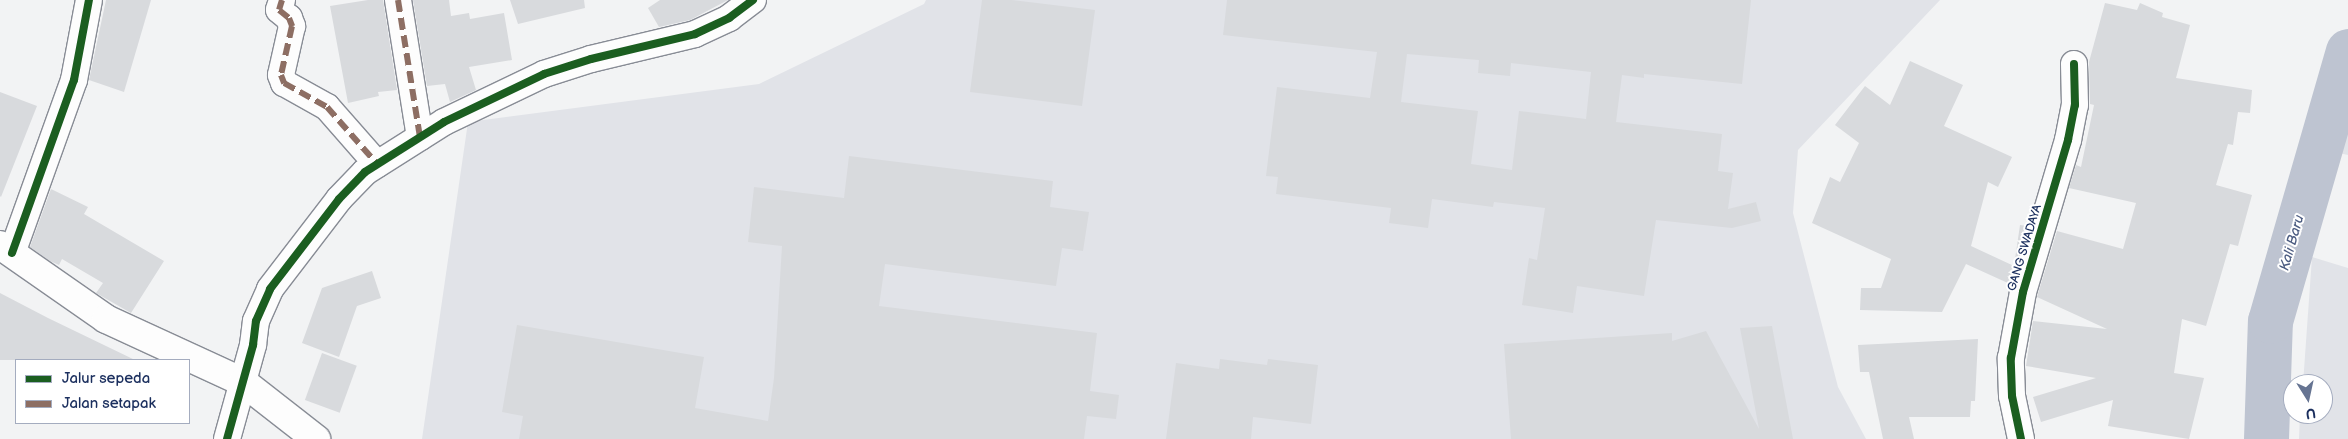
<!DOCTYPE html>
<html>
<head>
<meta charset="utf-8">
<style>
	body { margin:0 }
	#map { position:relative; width:2348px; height:439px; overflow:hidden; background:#f2f3f4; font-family:"Balsamiq Sans",sans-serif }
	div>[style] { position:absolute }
	.built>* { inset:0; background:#e1e3e8 }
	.river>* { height:45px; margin:-22.5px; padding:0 22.5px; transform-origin:22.5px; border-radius:22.5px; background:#bec4d1 }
	.building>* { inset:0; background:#d8dadd; transform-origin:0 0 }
	.roads { filter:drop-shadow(1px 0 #888c95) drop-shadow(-1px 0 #888c95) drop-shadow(0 1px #888c95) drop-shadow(0 -1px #888c95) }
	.street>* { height:26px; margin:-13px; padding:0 13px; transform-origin:13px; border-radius:13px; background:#fdfdfd }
	.secondary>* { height:28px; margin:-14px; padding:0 14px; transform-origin:14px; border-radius:14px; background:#fdfdfd }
	.quiet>* { height:6px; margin-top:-3px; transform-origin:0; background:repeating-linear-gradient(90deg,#8d6e63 0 12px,transparent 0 18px) }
	.cycleway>* { height:8px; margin:-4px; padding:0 4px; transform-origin:4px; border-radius:4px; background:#1b5e20 }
	span { translate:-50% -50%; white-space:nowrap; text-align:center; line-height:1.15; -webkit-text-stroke:4px #fff; paint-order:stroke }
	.street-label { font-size:12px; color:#1b2f5e }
	.water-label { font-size:14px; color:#4c5c81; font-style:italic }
	.legend { position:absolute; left:15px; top:359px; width:175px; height:65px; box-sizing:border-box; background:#fff; border:1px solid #a4acbf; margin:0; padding:6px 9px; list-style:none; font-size:15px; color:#1b2f5e }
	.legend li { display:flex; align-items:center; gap:10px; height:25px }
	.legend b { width:25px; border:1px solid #a4acbf }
	.north { position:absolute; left:2283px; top:374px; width:50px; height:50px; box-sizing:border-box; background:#fff; border:1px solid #a4acbf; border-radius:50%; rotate:170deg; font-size:14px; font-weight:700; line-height:20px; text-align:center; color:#1b2f5e }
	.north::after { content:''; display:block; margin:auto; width:18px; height:22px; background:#667492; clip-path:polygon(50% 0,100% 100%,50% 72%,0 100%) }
</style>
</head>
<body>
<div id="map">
	<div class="built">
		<i style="clip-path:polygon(926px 0,1940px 0,1798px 150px,1793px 213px,1838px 387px,1866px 439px,422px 439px,468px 122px,759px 84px,924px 4px)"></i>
		<i style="clip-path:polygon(2348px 110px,2348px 155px,2334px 152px)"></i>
		<i style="clip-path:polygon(2312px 257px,2348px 268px,2348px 439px,2299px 439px,2300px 414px,2323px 414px,2323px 384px,2303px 384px)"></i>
	</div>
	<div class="river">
		<i style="left:2266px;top:439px;width:118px;rotate:-88.1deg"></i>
		<i style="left:2270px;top:321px;width:281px;rotate:-73.9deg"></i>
	</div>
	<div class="building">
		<i style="clip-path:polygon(106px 0,151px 0,124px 92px,89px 80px)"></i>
		<i style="clip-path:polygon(368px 0,383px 0,397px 90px,378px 92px,379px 96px,348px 103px,330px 6px)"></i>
		<i style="clip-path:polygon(413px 0,449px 0,451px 16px,469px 13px,470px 19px,504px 13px,512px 60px,469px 67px,476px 90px,450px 102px,445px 84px,427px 86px)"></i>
		<i style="clip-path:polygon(510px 0,584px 0,585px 8px,518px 24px)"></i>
		<i style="clip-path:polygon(660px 0,728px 0,690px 20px,659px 27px,648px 8px)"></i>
		<i style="clip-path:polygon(982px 0,1012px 0,1095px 10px,1082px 106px,970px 92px)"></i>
		<i style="clip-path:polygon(evenodd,1227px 0,1751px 0,1742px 84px,1644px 74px,1644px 78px,1622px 75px,1616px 122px,1722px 134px,1718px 171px,1733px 173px,1728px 209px,1756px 202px,1761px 221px,1732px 228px,1656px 220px,1644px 296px,1577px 286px,1573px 313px,1522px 305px,1529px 258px,1537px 260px,1545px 208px,1494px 202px,1493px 207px,1432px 199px,1428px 228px,1389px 223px,1391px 208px,1276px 194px,1278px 177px,1266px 176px,1277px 87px,1370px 98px,1377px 52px,1223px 35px,1227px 0,1407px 54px,1479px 60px,1478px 73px,1510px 76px,1511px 63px,1591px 72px,1586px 119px,1519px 111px,1512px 170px,1471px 164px,1478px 111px,1401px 102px,1407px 54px)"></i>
		<i style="clip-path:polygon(2105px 3px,2137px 10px,2140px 3px,2163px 13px,2162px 17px,2190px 25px,2176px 78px,2252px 90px,2250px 113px,2238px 112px,2233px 145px,2228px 144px,2216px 185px,2252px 195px,2238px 246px,2230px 244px,2206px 326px,2182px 319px,2174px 373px,2204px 378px,2189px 439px,2108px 426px,2113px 400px,2041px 422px,2033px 397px,2096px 378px,2026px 366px,2033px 321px,2107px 329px,2037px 297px,2057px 231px,2123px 249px,2136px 203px,2069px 188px,2076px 165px,2081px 167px,2094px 105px,2090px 104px,2089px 62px)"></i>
		<i style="clip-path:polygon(1910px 61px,1963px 85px,1944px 126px,2012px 157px,1998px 187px,1988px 182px,1971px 246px,2014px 266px,2020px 225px,2027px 226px,2010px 284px,1966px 264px,1942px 312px,1860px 310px,1861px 288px,1881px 288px,1891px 259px,1812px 223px,1830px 177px,1840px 182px,1859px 143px,1835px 125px,1865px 86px,1890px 105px)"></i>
		<i style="clip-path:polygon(0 92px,37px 106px,1px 197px,0 196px)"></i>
		<i style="clip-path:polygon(849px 156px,1053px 181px,1050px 207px,1089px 212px,1083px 251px,1062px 248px,1056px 286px,885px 264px,879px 306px,1097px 333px,1090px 391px,1119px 395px,1116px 419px,1087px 416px,1084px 439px,519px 439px,523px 416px,502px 412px,517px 325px,704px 357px,695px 408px,768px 421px,774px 378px,782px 246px,748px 242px,754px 187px,844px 198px)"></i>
		<i style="clip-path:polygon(51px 189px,88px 207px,84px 214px,164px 261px,131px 313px,96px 293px,103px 283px,62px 259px,59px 265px,50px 261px,30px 247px)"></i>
		<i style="clip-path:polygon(372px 271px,381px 298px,357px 306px,339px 357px,302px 343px,322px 288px)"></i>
		<i style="clip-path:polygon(0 293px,48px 318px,135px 360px,0 360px)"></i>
		<i style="clip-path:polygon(1772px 326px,1793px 439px,1511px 439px,1504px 344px,1672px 333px,1672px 341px,1706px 331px,1759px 429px,1740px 328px)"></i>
		<i style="clip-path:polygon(1978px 339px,1975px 401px,1971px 401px,1970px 417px,1909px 417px,1914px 439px,1883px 439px,1869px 372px,1860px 372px,1858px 345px)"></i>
		<i style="left:322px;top:353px;width:37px;height:50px;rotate:20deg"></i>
		<i style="clip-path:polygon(1220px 359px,1267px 365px,1268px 359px,1318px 365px,1311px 424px,1253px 417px,1251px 439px,1166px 439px,1176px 363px,1219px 369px)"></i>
	</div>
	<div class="roads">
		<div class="street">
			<i style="left:282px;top:0;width:10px;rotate:107deg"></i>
			<i style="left:279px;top:10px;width:13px;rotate:39deg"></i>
			<i style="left:289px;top:18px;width:9px;rotate:69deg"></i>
			<i style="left:292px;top:26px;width:50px;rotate:102.7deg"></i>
			<i style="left:281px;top:75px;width:9px;rotate:69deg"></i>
			<i style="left:284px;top:83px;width:49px;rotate:29.2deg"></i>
			<i style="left:327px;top:107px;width:76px;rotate:48.7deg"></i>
			<i style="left:398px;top:0;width:139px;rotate:80.9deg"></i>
			<i style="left:12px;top:253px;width:184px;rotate:-70.3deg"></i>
			<i style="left:74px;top:80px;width:81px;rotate:-79.4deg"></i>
			<i style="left:227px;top:439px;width:98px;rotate:-74.5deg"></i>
			<i style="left:253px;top:345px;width:24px;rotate:-83deg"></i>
			<i style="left:256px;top:321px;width:35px;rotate:-66deg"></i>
			<i style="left:270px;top:289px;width:113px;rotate:-52.5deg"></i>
			<i style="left:339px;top:199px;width:37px;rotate:-46deg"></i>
			<i style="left:365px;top:172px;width:93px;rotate:-32.3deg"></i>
			<i style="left:444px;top:122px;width:111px;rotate:-25.6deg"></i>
			<i style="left:544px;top:74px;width:49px;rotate:-17.7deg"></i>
			<i style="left:591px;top:59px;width:107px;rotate:-13.5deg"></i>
			<i style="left:695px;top:34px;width:38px;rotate:-25deg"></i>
			<i style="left:729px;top:18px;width:30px;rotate:-37deg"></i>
			<i style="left:2021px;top:439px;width:44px;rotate:-101.8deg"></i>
			<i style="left:2012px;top:396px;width:38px;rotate:-92deg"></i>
			<i style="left:2011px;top:358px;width:67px;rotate:-79.7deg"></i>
			<i style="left:2023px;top:292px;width:159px;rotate:-73.5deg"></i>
			<i style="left:2068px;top:140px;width:36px;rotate:-79deg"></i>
			<i style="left:2075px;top:105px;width:41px;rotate:-91.4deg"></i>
		</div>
		<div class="secondary">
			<i style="left:0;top:245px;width:129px;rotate:34.9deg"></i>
			<i style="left:106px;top:319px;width:151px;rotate:24.7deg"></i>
			<i style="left:243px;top:382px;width:93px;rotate:38deg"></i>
		</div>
	</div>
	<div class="quiet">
		<i style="left:282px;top:0;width:10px;rotate:107deg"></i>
		<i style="left:279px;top:10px;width:13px;rotate:39deg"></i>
		<i style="left:289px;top:18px;width:9px;rotate:69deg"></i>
		<i style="left:292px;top:26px;width:50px;rotate:102.7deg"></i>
		<i style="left:281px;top:75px;width:9px;rotate:69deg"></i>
		<i style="left:284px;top:83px;width:49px;rotate:29.2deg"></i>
		<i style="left:327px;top:107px;width:76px;rotate:48.7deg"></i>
		<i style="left:398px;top:0;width:139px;rotate:80.9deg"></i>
	</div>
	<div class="cycleway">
		<i style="left:12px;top:253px;width:184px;rotate:-70.3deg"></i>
		<i style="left:74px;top:80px;width:81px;rotate:-79.4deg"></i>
		<i style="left:227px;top:439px;width:98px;rotate:-74.5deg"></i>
		<i style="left:253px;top:345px;width:24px;rotate:-83deg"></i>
		<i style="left:256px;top:321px;width:35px;rotate:-66deg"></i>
		<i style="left:270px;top:289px;width:113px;rotate:-52.5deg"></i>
		<i style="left:339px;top:199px;width:37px;rotate:-46deg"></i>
		<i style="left:365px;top:172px;width:93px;rotate:-32.3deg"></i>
		<i style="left:444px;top:122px;width:111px;rotate:-25.6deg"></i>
		<i style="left:544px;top:74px;width:49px;rotate:-17.7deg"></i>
		<i style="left:591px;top:59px;width:107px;rotate:-13.5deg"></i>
		<i style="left:695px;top:34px;width:38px;rotate:-25deg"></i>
		<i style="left:729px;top:18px;width:30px;rotate:-37deg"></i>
		<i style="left:2021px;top:439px;width:44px;rotate:-101.8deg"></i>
		<i style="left:2012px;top:396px;width:38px;rotate:-92deg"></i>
		<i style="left:2011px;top:358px;width:67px;rotate:-79.7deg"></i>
		<i style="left:2023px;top:292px;width:159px;rotate:-73.5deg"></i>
		<i style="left:2068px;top:140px;width:36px;rotate:-79deg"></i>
		<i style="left:2075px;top:105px;width:41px;rotate:-91.4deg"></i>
	</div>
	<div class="street-label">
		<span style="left:2025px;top:248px;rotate:-73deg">GANG SWADAYA</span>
	</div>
	<div class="water-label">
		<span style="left:2292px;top:243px;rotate:-74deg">Kali Baru</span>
	</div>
	<ul class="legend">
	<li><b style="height:6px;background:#1b5e20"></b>Jalur sepeda</li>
	<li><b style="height:6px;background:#8d6e63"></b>Jalan setapak</li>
	</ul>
	<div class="north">U</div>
</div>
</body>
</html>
